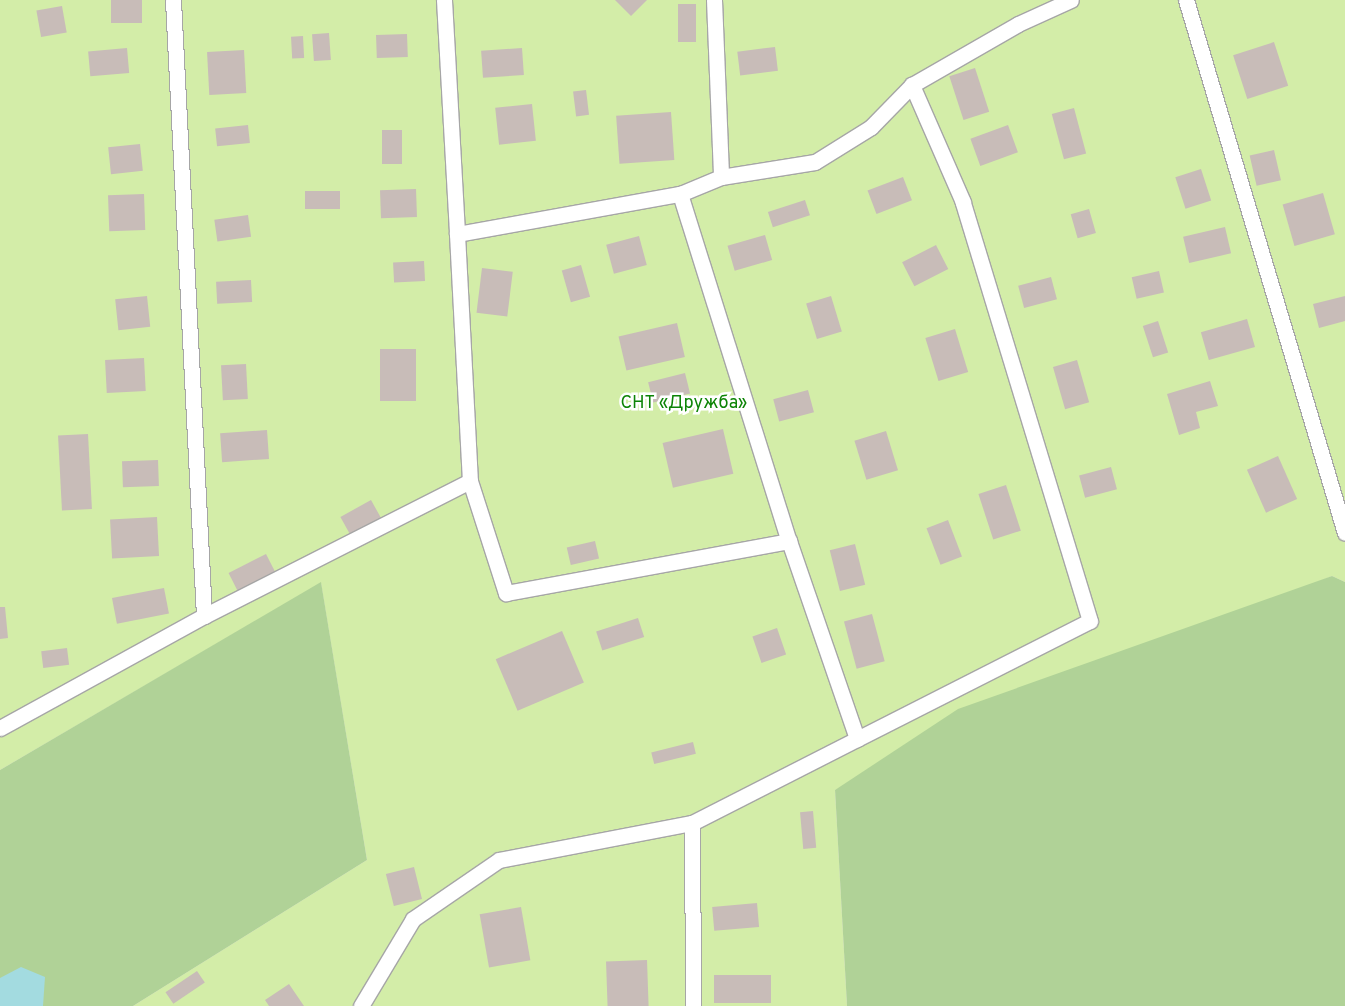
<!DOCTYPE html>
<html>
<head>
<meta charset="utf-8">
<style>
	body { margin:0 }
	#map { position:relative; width:1345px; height:1006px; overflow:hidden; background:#f0ebe5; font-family:Overpass,sans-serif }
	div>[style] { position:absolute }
	.grass>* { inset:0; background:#d3eda8 }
	.forest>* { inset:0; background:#b0d297 }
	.water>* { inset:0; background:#a3dbe0 }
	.building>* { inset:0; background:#c8bcb8; transform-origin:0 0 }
	.roads { filter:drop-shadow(1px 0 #a6a6a6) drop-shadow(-1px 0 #a6a6a6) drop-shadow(0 1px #a6a6a6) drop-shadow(0 -1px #a6a6a6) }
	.lane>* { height:15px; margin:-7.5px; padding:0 7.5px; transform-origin:7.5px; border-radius:7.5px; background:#fff }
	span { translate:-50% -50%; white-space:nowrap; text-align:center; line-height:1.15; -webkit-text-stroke:5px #fff; paint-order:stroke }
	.park-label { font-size:18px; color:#0d8406 }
</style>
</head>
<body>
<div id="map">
	<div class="grass">
		<i style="clip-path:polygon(0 0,1345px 0,1345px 582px,1332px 576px,835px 790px,847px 1006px,133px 1006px,367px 860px,321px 583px,0 770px)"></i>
	</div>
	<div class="forest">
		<i style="clip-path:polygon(1332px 576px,1345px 582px,1345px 1006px,847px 1006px,835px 790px,958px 709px)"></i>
		<i style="clip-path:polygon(321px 582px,367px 860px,133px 1006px,0 1006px,0 770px)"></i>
	</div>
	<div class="water">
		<i style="clip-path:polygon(21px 967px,45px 977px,43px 1006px,0 1006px,0 978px)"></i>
	</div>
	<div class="building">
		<i style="left:111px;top:0;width:31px;height:23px"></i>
		<i style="clip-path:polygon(615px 0,647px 0,631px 16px)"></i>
		<i style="left:678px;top:4px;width:18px;height:38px"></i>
		<i style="left:62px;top:6px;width:27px;height:26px;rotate:80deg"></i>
		<i style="left:329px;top:33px;width:27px;height:17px;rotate:86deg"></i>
		<i style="left:407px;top:34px;width:23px;height:31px;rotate:88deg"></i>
		<i style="left:303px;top:36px;width:22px;height:12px;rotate:87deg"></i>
		<i style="left:1274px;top:42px;width:46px;height:43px;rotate:72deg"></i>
		<i style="left:775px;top:47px;width:24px;height:38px;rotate:83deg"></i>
		<i style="left:127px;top:48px;width:25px;height:39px;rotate:85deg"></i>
		<i style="left:522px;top:48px;width:27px;height:41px;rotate:86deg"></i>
		<i style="left:244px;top:50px;width:43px;height:37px;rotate:87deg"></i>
		<i style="left:975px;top:68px;width:46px;height:27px;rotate:72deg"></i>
		<i style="left:586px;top:90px;width:25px;height:13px;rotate:83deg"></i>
		<i style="left:532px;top:104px;width:37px;height:37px;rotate:84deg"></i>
		<i style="left:1074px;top:108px;width:47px;height:23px;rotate:75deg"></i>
		<i style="left:671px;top:112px;width:48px;height:55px;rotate:86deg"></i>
		<i style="left:248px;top:125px;width:18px;height:33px;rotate:84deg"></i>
		<i style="left:1008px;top:125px;width:29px;height:40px;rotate:70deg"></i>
		<i style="left:382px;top:130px;width:20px;height:34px"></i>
		<i style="left:140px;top:144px;width:27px;height:32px;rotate:84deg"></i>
		<i style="left:1274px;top:150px;width:31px;height:25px;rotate:77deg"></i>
		<i style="left:1201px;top:169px;width:33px;height:27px;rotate:72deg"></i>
		<i style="left:903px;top:177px;width:25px;height:38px;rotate:69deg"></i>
		<i style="left:416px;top:189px;width:28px;height:36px;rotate:88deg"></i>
		<i style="left:305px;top:191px;width:35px;height:18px"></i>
		<i style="left:1323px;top:193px;width:43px;height:42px;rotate:74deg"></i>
		<i style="left:144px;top:194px;width:36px;height:36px;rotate:88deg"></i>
		<i style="left:805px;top:200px;width:16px;height:39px;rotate:72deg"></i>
		<i style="left:1089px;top:209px;width:25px;height:19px;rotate:74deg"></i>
		<i style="left:248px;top:215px;width:22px;height:34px;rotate:82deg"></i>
		<i style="left:1225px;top:227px;width:27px;height:43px;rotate:77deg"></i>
		<i style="left:765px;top:235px;width:26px;height:39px;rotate:74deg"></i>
		<i style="left:639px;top:236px;width:30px;height:34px;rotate:75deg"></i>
		<i style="left:936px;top:245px;width:27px;height:38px;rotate:63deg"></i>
		<i style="left:424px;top:261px;width:20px;height:31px;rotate:87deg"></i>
		<i style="left:581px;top:265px;width:33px;height:20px;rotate:74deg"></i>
		<i style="left:482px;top:268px;width:31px;height:45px;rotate:7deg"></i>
		<i style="left:1159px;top:271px;width:22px;height:28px;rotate:77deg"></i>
		<i style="left:1051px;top:277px;width:23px;height:34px;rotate:75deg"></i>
		<i style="left:251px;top:280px;width:22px;height:35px;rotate:87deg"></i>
		<i style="left:147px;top:296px;width:31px;height:32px;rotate:84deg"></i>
		<i style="left:831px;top:296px;width:37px;height:26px;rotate:73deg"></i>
		<i style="clip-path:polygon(1345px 296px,1345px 321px,1319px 328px,1313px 304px)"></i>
		<i style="left:1247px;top:319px;width:29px;height:48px;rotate:74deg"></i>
		<i style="left:1158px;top:321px;width:33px;height:16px;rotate:72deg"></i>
		<i style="left:677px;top:323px;width:35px;height:60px;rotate:77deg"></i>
		<i style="left:955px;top:329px;width:45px;height:31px;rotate:73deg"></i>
		<i style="left:380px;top:349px;width:36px;height:52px"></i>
		<i style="left:144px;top:358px;width:33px;height:39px;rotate:87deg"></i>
		<i style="left:1077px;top:360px;width:44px;height:25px;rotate:74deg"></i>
		<i style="left:246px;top:364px;width:35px;height:25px;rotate:87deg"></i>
		<i style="left:685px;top:373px;width:21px;height:38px;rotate:76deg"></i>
		<i style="clip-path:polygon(1210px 381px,1218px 406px,1196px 412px,1200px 428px,1179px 435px,1167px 394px)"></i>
		<i style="left:808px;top:390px;width:23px;height:36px;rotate:75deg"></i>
		<i style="left:723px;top:429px;width:46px;height:62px;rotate:77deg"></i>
		<i style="left:267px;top:430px;width:29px;height:47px;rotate:86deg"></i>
		<i style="left:886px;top:431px;width:41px;height:33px;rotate:73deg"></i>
		<i style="left:88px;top:434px;width:75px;height:30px;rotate:87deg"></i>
		<i style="left:1278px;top:456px;width:47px;height:34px;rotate:66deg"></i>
		<i style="left:158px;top:460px;width:26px;height:36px;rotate:88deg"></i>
		<i style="left:1111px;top:467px;width:23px;height:33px;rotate:75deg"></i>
		<i style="left:1006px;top:485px;width:48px;height:29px;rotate:72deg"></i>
		<i style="left:371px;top:500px;width:21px;height:35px;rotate:61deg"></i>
		<i style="left:157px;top:517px;width:39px;height:47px;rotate:87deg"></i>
		<i style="left:948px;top:520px;width:39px;height:23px;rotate:69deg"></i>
		<i style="left:595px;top:541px;width:18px;height:29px;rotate:77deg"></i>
		<i style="left:855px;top:544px;width:42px;height:26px;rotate:76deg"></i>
		<i style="left:266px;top:554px;width:20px;height:42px;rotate:63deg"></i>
		<i style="left:164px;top:588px;width:26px;height:53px;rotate:79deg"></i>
		<i style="clip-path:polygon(0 607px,5px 607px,8px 638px,0 639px)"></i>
		<i style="left:872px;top:614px;width:49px;height:29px;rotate:75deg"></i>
		<i style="left:638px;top:618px;width:20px;height:44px;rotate:72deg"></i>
		<i style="left:777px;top:628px;width:28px;height:26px;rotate:71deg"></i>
		<i style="left:562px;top:631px;width:56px;height:72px;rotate:67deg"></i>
		<i style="left:67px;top:648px;width:17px;height:26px;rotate:83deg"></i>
		<i style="left:693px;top:742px;width:12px;height:43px;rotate:76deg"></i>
		<i style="left:813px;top:811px;width:37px;height:13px;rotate:85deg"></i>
		<i style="left:414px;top:867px;width:33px;height:29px;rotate:76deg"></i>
		<i style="left:757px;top:903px;width:24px;height:45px;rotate:85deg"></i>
		<i style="left:521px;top:907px;width:54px;height:42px;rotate:80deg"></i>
		<i style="left:647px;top:960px;width:46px;height:41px;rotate:88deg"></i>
		<i style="left:197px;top:971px;width:14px;height:38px;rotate:56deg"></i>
		<i style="left:771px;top:975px;width:28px;height:57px;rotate:90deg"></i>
		<i style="clip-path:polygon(289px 984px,304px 1006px,269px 1006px,265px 1000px)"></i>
	</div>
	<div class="roads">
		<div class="lane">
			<i style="left:173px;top:0;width:617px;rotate:87.12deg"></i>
			<i style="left:204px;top:616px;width:298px;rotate:-26.9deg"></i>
			<i style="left:470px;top:481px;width:118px;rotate:72.2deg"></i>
			<i style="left:506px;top:593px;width:288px;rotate:-10.4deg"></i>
			<i style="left:444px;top:0;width:234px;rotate:86.8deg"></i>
			<i style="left:457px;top:234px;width:227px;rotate:-10.2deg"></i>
			<i style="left:714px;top:0;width:177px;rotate:87.7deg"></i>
			<i style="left:721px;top:177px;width:95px;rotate:-9.1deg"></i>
			<i style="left:815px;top:162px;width:66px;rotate:-32deg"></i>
			<i style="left:871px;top:127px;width:59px;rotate:-45.7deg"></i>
			<i style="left:912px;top:85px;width:122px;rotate:-29.9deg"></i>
			<i style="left:1018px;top:24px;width:58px;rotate:-24.4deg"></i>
			<i style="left:1186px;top:0;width:556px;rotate:73.39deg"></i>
			<i style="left:721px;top:177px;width:44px;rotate:157.5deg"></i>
			<i style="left:680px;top:194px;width:364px;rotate:72.6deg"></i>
			<i style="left:789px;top:541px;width:209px;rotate:71deg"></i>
			<i style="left:857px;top:739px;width:261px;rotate:-26.9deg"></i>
			<i style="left:1090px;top:621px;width:438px;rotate:-106.9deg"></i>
			<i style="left:963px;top:202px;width:128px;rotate:-113.6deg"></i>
			<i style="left:457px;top:234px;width:247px;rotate:87deg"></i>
			<i style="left:0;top:728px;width:233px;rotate:-28.8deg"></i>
			<i style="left:361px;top:1006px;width:101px;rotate:-59.1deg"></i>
			<i style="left:413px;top:919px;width:104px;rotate:-34.5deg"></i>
			<i style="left:499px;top:860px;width:197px;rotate:-10.9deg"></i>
			<i style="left:693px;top:1006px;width:183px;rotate:-90.3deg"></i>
			<i style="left:692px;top:823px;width:185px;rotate:-27deg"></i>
		</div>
	</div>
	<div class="park-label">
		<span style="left:684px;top:404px">СНТ «Дружба»</span>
	</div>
</div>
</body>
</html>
